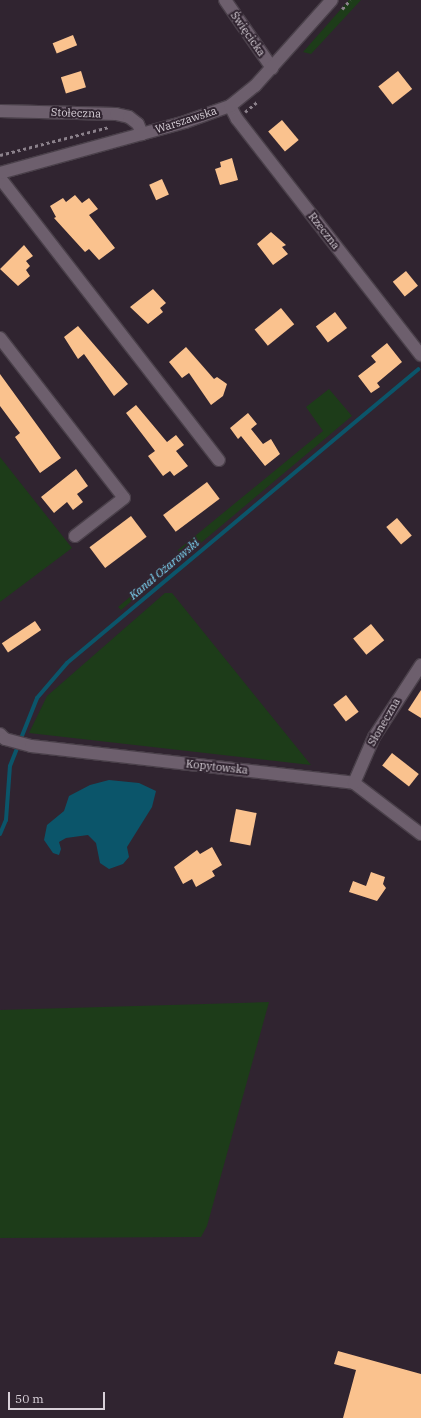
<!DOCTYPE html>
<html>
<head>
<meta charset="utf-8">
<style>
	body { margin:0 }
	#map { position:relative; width:421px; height:1418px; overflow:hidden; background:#302430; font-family:"IBM Plex Serif",serif }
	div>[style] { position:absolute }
	.green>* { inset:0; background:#1d3c19 }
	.water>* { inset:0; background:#0b556a }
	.stream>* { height:4px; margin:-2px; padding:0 2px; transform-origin:2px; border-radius:2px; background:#0b556a }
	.building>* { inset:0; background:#fac28e; transform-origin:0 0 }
	.path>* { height:2.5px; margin-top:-1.25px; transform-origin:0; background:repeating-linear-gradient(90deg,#8b818b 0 3px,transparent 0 6px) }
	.roads { filter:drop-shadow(1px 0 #4a404a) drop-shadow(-1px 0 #4a404a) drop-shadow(0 1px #4a404a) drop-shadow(0 -1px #4a404a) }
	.street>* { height:12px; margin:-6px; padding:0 6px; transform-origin:6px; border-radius:6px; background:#6d5f6d }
	.secondary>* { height:12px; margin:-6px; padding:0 6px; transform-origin:6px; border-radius:6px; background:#6d5f6d }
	span { translate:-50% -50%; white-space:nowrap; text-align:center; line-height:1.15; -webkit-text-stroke:4px #302430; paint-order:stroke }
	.street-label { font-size:11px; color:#d8d0d8 }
	.water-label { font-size:12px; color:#81ddfd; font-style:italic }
	.scale { position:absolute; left:8px; top:1392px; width:97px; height:18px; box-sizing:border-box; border:2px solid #d8d0d8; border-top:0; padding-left:5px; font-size:12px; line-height:14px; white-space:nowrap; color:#d8d0d8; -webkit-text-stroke:3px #302430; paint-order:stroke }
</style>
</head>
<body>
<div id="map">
	<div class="green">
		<i style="clip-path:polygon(349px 0,361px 0,311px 54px,303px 52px)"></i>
		<i style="clip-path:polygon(329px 389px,352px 416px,121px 610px,118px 607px,180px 555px,178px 550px,323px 431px,306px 407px)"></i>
		<i style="clip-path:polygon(0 457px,72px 548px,0 602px)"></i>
		<i style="clip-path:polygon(165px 593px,172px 593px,311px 765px,29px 733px,47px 696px)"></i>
		<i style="clip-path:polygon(269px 1002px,207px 1226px,201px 1237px,0 1238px,0 1010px)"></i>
	</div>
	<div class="water">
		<i style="clip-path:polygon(109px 780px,139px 783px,156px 791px,152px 807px,127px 847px,129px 857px,123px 864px,109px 869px,100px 863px,96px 843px,88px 835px,66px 838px,59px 842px,61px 849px,59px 855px,53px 853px,44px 840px,47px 825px,64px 811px,69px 796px,90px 785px)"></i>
	</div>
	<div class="stream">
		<i style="left:0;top:834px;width:15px;rotate:-67deg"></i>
		<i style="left:6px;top:820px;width:54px;rotate:-85.8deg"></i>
		<i style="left:10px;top:766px;width:73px;rotate:-68.3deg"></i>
		<i style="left:37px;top:698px;width:46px;rotate:-49.4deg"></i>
		<i style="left:67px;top:663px;width:458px;rotate:-39.9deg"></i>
	</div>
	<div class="building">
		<i style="left:73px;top:35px;width:11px;height:22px;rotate:68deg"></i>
		<i style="left:81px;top:71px;width:17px;height:21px;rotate:73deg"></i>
		<i style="left:398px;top:71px;width:23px;height:25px;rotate:52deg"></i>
		<i style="left:282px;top:120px;width:26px;height:18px;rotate:50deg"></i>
		<i style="clip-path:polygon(232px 158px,238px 180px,220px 185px,215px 169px,221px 167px,220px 162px)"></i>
		<i style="left:162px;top:179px;width:17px;height:14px;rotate:66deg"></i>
		<i style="clip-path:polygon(75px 195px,82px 203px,89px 198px,98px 209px,89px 215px,115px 248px,99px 260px,89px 249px,85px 252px,54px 218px,56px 217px,50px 206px,63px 198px,66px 202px)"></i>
		<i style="clip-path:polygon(271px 232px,286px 245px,282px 247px,288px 254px,273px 265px,257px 244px)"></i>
		<i style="clip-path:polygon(24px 245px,33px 256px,26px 261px,30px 266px,26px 270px,30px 276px,18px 286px,0 269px)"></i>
		<i style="left:406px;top:271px;width:19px;height:17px;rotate:51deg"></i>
		<i style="clip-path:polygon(153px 289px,166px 303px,160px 308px,163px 312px,148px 324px,130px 307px)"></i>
		<i style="left:281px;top:308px;width:21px;height:34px;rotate:51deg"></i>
		<i style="left:335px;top:312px;width:20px;height:24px;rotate:53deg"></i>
		<i style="clip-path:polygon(78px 326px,128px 384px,114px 396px,84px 354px,78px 359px,64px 337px)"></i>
		<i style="clip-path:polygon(387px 343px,402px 362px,377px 383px,380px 387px,371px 393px,358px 376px,376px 362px,371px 356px)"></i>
		<i style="clip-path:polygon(186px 347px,214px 379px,217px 377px,227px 384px,223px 396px,211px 405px,189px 373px,182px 378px,169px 362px)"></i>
		<i style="clip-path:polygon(0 374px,61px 458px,40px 473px,15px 437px,20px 433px,0 406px)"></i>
		<i style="clip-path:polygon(136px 405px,167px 442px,176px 435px,184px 445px,176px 451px,188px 466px,174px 476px,170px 471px,163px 476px,148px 456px,155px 451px,126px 413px)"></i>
		<i style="clip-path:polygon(248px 413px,257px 424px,251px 429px,263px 444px,271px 439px,280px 454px,265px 466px,241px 436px,238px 439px,230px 428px)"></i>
		<i style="clip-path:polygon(76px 469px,88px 486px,77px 494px,83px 502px,73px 510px,67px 502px,54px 513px,41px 497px)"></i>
		<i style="left:207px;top:482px;width:21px;height:55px;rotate:53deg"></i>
		<i style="left:131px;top:516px;width:26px;height:52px;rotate:53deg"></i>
		<i style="left:397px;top:518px;width:23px;height:14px;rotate:50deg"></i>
		<i style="left:35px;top:621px;width:11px;height:40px;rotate:56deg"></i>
		<i style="left:371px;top:624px;width:21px;height:23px;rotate:51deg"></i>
		<i style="clip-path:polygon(421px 690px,421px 718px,408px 710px)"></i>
		<i style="left:346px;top:695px;width:21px;height:16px;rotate:53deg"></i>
		<i style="left:392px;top:753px;width:34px;height:16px;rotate:38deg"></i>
		<i style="left:236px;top:809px;width:21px;height:33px;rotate:11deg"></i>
		<i style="clip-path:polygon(212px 847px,222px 865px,212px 871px,215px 876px,196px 887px,192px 879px,183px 884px,174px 867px,197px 850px,200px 854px)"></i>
		<i style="clip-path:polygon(371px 872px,385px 877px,383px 884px,386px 888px,377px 901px,349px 892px,353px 881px,366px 886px)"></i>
		<i style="clip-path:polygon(338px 1351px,421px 1374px,421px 1418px,343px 1418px,356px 1370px,334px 1364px)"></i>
	</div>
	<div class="path">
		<i style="left:342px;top:9px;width:12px;rotate:-48deg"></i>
		<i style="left:245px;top:112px;width:17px;rotate:-40deg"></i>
		<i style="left:0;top:155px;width:113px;rotate:-14.4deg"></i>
	</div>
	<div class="roads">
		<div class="street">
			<i style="left:225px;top:0;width:83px;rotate:55.3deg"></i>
			<i style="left:230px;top:106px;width:15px;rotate:62deg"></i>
			<i style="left:237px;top:119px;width:299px;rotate:52.1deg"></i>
			<i style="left:0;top:111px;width:116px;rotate:1.5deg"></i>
			<i style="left:116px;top:114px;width:13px;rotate:13deg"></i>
			<i style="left:129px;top:117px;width:11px;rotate:38deg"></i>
			<i style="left:138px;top:124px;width:11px;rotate:68deg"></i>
			<i style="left:0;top:178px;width:357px;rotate:52.2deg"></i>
			<i style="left:0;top:338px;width:202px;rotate:52.2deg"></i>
			<i style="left:124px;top:498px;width:62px;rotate:142.2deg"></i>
			<i style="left:0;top:734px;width:7px;rotate:45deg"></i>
			<i style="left:5px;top:739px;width:27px;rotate:15deg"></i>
			<i style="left:31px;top:746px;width:325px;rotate:6.5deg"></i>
			<i style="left:354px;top:783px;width:84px;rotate:37.3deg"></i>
			<i style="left:354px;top:783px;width:50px;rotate:-66.5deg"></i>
			<i style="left:374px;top:737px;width:86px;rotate:-56.9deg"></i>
		</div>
		<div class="secondary">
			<i style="left:0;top:173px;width:192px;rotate:-15.4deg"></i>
			<i style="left:185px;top:122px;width:48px;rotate:-19.6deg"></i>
			<i style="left:230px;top:106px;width:32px;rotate:-39deg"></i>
			<i style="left:255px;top:86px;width:115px;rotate:-48.2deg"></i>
		</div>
	</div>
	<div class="street-label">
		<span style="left:248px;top:34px;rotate:55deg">Święcicka</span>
		<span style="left:76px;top:113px;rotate:2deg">Stołeczna</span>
		<span style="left:186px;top:120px;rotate:-18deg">Warszawska</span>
		<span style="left:324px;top:231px;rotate:52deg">Rzeczna</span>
		<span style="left:384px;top:722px;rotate:-60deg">Słoneczna</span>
		<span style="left:217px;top:767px;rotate:6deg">Kopytowska</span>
	</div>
	<div class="water-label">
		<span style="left:164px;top:569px;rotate:-40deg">Kanał Ożarowski</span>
	</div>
	<div class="scale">50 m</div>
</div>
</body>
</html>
